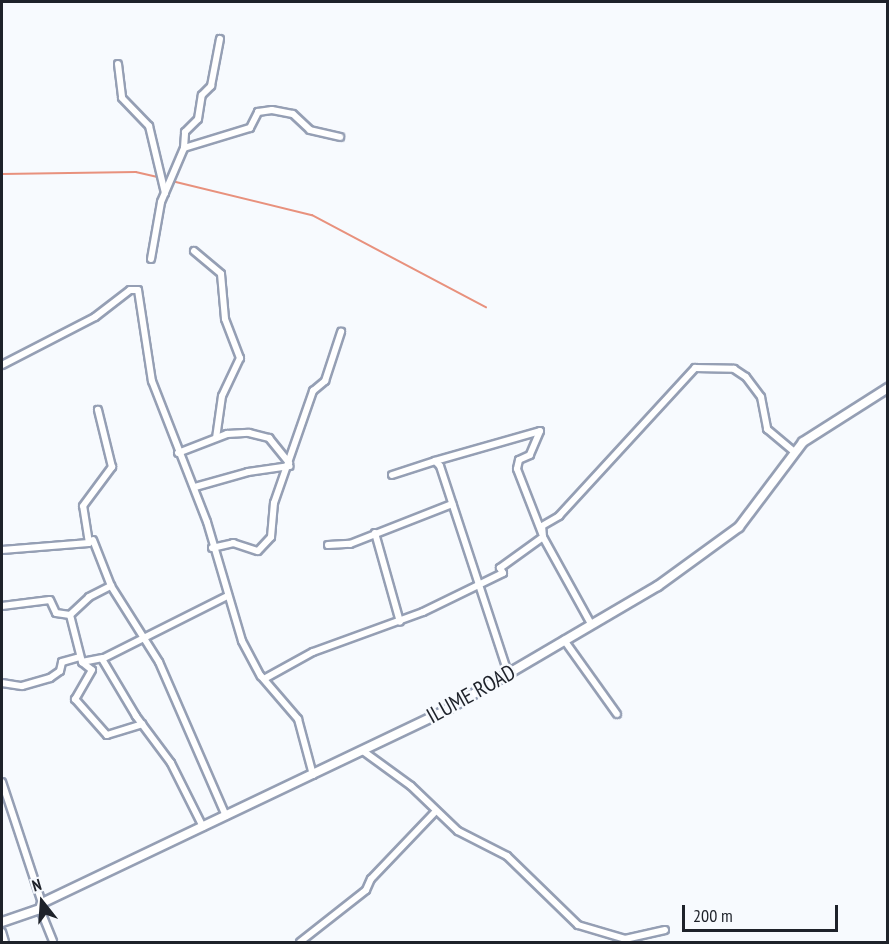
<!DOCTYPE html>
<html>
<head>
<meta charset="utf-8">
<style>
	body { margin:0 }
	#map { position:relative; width:889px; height:944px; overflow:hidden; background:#f7fafe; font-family:"PT Sans Narrow",sans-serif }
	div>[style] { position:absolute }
	.stream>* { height:1.5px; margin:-0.75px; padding:0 0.75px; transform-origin:0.75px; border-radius:0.75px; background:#e8917d }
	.roads { filter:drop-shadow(2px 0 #959fb4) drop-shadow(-2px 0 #959fb4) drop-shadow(0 2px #959fb4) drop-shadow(0 -2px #959fb4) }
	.minor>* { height:6px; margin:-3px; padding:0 3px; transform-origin:3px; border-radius:3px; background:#fff }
	.tertiary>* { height:8px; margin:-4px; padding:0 4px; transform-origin:4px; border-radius:4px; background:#fff }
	span { translate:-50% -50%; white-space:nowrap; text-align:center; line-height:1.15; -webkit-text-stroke:5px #f7fafe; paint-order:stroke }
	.street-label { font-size:22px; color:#1e222a }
	.frame { position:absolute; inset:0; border:3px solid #1e222a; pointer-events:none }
	.north { position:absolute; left:12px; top:872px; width:60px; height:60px; -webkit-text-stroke:4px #f7fafe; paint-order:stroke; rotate:343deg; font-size:16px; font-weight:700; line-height:24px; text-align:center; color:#1e222a }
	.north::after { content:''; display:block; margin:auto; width:21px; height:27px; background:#1e222a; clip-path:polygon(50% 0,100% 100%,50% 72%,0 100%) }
	.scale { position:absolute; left:682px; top:905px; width:156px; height:27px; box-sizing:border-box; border:3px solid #1e222a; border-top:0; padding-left:8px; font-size:18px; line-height:21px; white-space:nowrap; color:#1e222a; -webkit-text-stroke:4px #f7fafe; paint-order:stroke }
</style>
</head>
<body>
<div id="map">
	<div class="stream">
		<i style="left:2px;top:174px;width:134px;rotate:-0.9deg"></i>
		<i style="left:136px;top:172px;width:23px;rotate:13deg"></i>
		<i style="left:172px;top:181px;width:144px;rotate:13.7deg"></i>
		<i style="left:312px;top:215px;width:197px;rotate:27.9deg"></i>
	</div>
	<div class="roads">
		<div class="minor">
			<i style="left:118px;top:64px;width:34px;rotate:83deg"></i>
			<i style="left:122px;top:98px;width:39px;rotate:46deg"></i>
			<i style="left:149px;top:126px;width:69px;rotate:76.6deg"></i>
			<i style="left:184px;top:148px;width:16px;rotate:-86deg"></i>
			<i style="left:185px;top:132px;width:18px;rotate:-45deg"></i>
			<i style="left:198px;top:119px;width:24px;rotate:-81deg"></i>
			<i style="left:202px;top:95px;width:13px;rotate:-45deg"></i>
			<i style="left:211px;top:86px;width:48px;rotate:-79.2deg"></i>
			<i style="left:194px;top:251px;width:35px;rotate:40deg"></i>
			<i style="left:221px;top:274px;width:45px;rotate:84.9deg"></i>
			<i style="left:225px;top:319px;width:42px;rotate:69deg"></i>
			<i style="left:240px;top:358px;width:42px;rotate:115.3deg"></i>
			<i style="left:222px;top:396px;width:42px;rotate:98.1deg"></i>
			<i style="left:151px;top:259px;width:58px;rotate:-80deg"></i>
			<i style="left:161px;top:202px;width:59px;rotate:-66.9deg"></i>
			<i style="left:184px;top:148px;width:69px;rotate:-16.9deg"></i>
			<i style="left:250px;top:128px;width:18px;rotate:-63deg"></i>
			<i style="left:258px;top:112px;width:14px;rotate:-8deg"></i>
			<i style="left:272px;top:110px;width:21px;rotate:11deg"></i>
			<i style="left:293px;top:114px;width:23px;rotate:43deg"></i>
			<i style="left:310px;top:130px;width:31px;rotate:13deg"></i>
			<i style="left:2px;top:365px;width:105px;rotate:-27.3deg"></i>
			<i style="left:95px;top:317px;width:44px;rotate:-37.6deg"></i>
			<i style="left:130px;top:290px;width:8px"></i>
			<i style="left:138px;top:290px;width:92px;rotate:81.3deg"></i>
			<i style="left:152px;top:381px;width:151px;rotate:68.7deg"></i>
			<i style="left:207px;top:522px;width:124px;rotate:73.6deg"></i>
			<i style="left:242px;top:641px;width:40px;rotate:62deg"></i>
			<i style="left:261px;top:676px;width:57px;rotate:49.3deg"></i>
			<i style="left:298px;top:719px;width:58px;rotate:75deg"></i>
			<i style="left:178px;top:453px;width:53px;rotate:-21.2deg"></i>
			<i style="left:227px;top:434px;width:22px;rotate:-3deg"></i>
			<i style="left:249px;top:433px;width:21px;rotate:14deg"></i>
			<i style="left:269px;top:438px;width:32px;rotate:51deg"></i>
			<i style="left:435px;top:461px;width:109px;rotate:-15.9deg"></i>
			<i style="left:540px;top:431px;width:26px;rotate:113deg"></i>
			<i style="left:530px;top:455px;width:12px;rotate:156deg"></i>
			<i style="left:519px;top:460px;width:9px;rotate:103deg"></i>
			<i style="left:517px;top:469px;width:69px;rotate:68.7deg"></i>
			<i style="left:392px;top:475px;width:45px;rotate:-18deg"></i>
			<i style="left:435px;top:461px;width:7px;rotate:45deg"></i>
			<i style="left:440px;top:466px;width:218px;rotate:71.8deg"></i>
			<i style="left:195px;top:487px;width:55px;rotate:-15.8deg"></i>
			<i style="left:248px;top:472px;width:42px;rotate:-8.1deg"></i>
			<i style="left:375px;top:533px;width:92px;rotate:74.3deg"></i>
			<i style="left:543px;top:537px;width:99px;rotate:61.1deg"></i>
			<i style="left:93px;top:540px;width:49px;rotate:68.6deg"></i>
			<i style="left:111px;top:586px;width:90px;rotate:57.7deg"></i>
			<i style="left:159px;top:662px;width:168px;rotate:66.5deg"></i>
			<i style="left:328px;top:545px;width:22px;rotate:-3deg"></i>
			<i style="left:350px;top:544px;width:110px;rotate:-21.4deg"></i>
			<i style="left:212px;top:548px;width:22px;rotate:-13deg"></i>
			<i style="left:233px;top:543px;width:26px;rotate:18deg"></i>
			<i style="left:258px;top:551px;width:19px;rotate:-47deg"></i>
			<i style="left:271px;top:537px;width:34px;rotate:-85deg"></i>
			<i style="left:274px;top:503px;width:119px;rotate:-70.8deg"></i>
			<i style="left:313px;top:391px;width:16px;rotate:-40deg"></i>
			<i style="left:325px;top:381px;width:52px;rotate:-71.9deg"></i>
			<i style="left:2px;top:550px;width:87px;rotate:-4.6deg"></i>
			<i style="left:89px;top:543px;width:37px;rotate:-99deg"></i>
			<i style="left:83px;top:506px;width:49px;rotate:-53.4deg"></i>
			<i style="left:112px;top:467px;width:59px;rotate:-103.8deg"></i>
			<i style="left:2px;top:606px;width:48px;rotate:-7.1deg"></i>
			<i style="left:50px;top:600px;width:14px;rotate:65deg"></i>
			<i style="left:56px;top:613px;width:14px;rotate:8deg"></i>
			<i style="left:70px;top:615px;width:49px;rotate:75.7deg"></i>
			<i style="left:82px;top:662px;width:21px;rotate:-11deg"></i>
			<i style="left:70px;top:615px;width:26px;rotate:-43deg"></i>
			<i style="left:89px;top:597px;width:25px;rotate:-27deg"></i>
			<i style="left:564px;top:640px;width:91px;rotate:54.4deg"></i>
			<i style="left:83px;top:663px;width:11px;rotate:38deg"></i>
			<i style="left:92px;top:670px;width:34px;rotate:120deg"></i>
			<i style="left:75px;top:699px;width:48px;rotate:48.4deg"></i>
			<i style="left:107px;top:735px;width:37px;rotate:-17deg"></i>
			<i style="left:264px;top:679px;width:56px;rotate:-28.9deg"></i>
			<i style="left:313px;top:652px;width:117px;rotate:-20deg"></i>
			<i style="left:423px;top:612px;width:89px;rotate:-26deg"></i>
			<i style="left:503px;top:573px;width:6px;rotate:-121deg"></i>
			<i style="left:500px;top:568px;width:53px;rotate:-35.8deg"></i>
			<i style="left:543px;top:537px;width:11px;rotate:-95deg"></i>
			<i style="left:542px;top:526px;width:20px;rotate:-30deg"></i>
			<i style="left:559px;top:516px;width:201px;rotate:-47.4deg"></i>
			<i style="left:695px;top:368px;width:39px;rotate:1deg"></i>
			<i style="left:734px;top:369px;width:14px;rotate:34deg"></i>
			<i style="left:746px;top:377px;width:25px;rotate:53deg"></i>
			<i style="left:761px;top:397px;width:33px;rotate:79deg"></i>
			<i style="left:767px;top:429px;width:35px;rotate:40deg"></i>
			<i style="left:2px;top:683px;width:20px;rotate:9deg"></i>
			<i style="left:22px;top:686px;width:29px;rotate:-16deg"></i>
			<i style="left:50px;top:678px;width:12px;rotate:-35deg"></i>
			<i style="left:60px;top:671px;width:9px;rotate:-77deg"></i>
			<i style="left:62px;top:662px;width:18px;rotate:-16deg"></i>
			<i style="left:363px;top:751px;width:59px;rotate:36.1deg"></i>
			<i style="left:411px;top:786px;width:65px;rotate:43.8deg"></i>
			<i style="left:458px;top:831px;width:55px;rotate:27deg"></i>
			<i style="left:507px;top:856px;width:99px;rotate:44.2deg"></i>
			<i style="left:578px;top:925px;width:49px;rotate:16.6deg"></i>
			<i style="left:625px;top:939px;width:41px;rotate:-12.7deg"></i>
			<i style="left:2px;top:782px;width:127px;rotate:71.7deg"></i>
			<i style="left:203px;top:827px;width:72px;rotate:-116.6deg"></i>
			<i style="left:171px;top:763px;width:59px;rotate:-126.7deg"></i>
			<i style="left:136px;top:716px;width:66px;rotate:-120.8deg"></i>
			<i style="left:102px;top:659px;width:140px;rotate:-26.7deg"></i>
			<i style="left:40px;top:909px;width:35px;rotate:68deg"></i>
			<i style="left:2px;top:932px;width:10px;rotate:73deg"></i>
			<i style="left:300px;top:942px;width:84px;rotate:-38.2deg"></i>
			<i style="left:366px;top:890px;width:12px;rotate:-66deg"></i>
			<i style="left:371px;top:879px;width:94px;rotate:-46.3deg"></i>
		</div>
		<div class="tertiary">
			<i style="left:2px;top:922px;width:40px;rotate:-18.9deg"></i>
			<i style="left:40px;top:909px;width:6px;rotate:-72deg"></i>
			<i style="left:42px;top:903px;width:450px;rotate:-25.5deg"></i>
			<i style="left:448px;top:709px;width:243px;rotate:-30.4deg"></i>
			<i style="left:658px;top:586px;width:100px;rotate:-36.1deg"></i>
			<i style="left:739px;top:527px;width:106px;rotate:-53deg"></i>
			<i style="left:803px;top:442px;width:101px;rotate:-32.4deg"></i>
		</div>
	</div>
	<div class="street-label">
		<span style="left:471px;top:694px;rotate:-29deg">ILUME ROAD</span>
	</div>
	<div class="frame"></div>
	<div class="north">N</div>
	<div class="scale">200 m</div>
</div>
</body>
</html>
